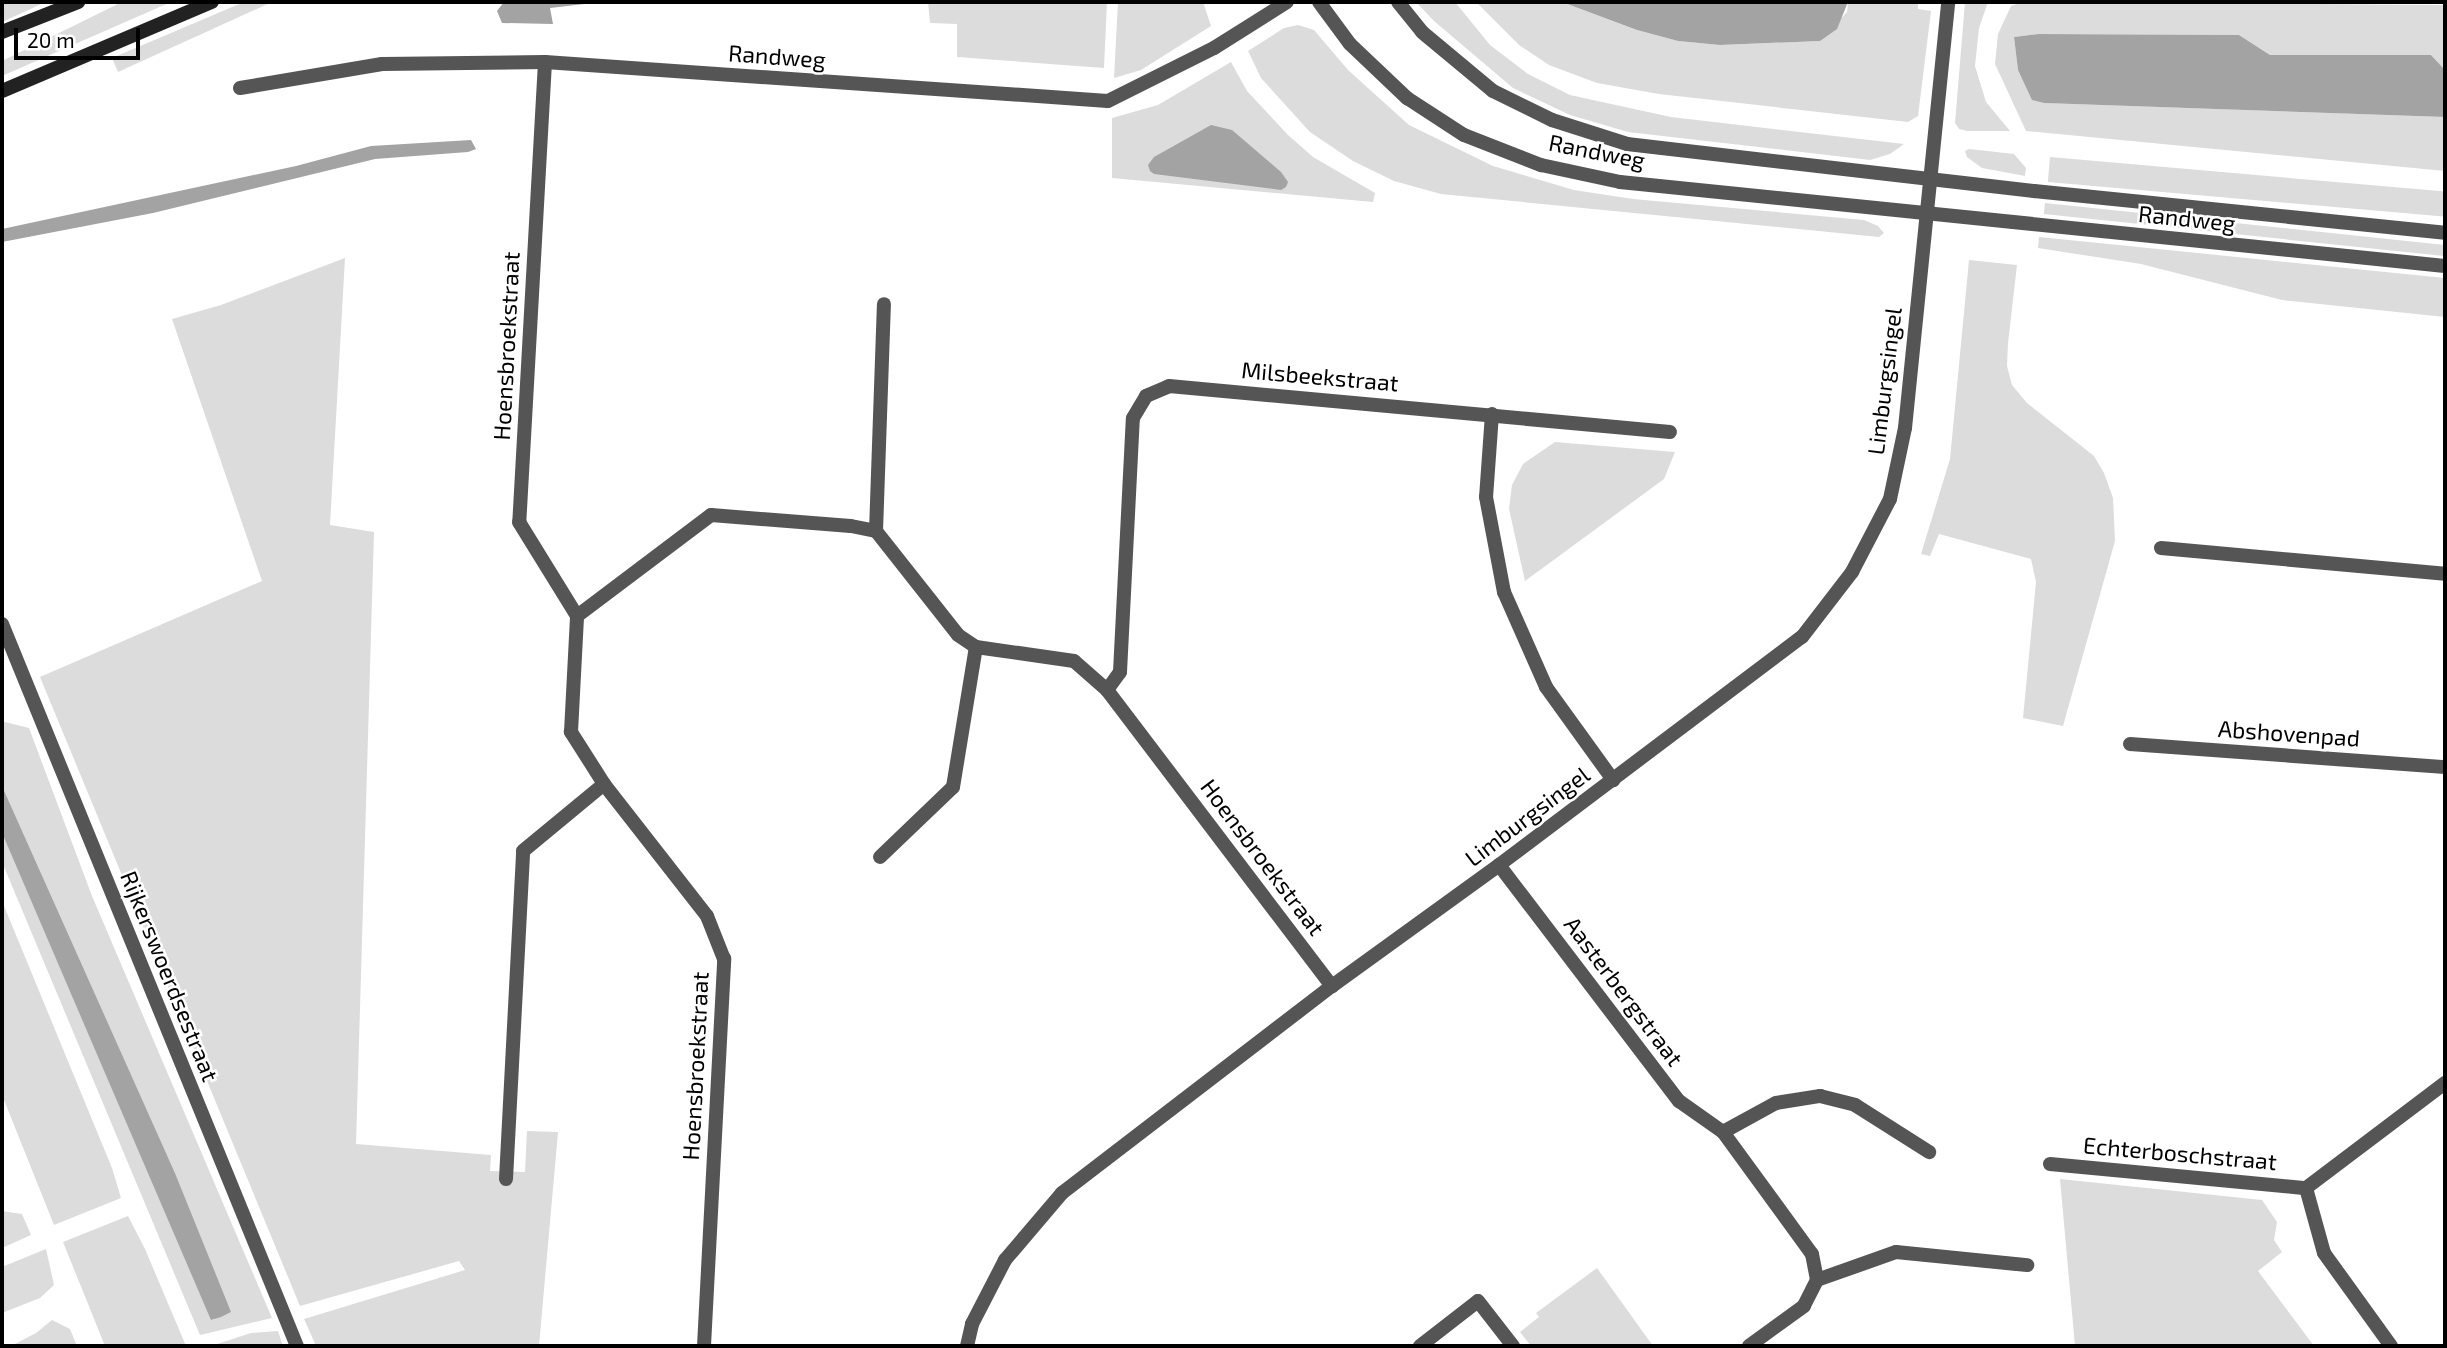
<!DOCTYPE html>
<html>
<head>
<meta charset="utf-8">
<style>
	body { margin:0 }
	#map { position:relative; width:2447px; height:1348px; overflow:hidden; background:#fff; font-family:"Exo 2",sans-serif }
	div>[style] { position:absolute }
	.green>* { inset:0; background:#dcdcdc; transform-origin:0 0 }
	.water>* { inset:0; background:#a3a3a3 }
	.minor>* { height:14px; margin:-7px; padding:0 7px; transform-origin:7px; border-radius:7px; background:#555 }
	.tertiary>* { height:14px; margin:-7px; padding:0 7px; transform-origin:7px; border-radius:7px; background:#555 }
	.secondary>* { height:14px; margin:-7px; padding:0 7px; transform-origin:7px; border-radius:7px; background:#222 }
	span { translate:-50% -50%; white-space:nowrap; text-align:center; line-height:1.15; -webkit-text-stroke:5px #fff; paint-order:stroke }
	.street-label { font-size:23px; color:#000 }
	.frame { position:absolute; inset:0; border:4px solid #000; pointer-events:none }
	.scale { position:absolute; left:14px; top:28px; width:126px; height:32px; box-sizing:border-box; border:4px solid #000; border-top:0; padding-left:9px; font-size:21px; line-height:24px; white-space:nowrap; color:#000; -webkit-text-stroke:5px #fff; paint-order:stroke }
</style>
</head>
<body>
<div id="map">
	<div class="green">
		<i style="clip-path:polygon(4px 2px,46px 2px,2px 22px)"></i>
		<i style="clip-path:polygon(122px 2px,171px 2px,2px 76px,2px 61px)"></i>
		<i style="clip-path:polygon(244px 2px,272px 2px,118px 72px,112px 58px)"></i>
		<i style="clip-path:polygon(928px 2px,1107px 2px,1104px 68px,957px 57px,957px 24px,930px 23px)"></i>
		<i style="clip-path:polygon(1118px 2px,1203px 2px,1211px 26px,1141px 70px,1114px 78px)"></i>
		<i style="clip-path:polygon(1416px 2px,1455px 2px,1490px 45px,1528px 74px,1570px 95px,1671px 117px,1904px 144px,1890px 154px,1870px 160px,1628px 132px,1570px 115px,1513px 88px,1434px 21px)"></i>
		<i style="clip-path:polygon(1476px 2px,1562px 2px,1637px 30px,1678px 41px,1720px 45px,1820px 41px,1847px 12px,1848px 2px,1918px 2px,1918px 9px,1931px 11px,1918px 116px,1908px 122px,1659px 94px,1597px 83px,1549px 65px,1519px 45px)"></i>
		<i style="clip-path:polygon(1965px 2px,1988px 2px,1979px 28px,1975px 66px,1986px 102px,2010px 131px,1967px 131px,1959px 129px,1955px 123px)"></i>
		<i style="clip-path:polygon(2022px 2px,2445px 5px,2445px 70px,2431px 55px,2270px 55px,2239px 35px,2039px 34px,2014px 37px,2018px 70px,2033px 100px,2044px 103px,2445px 117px,2445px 171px,2026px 131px,1995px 64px,1998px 34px,2011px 6px)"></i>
		<i style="clip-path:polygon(1298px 25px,1314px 30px,1348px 70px,1409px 125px,1493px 166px,1574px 190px,1633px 199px,1864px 220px,1878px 226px,1884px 233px,1879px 237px,1441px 194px,1394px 181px,1353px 161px,1310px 132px,1261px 78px,1248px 51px,1284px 28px)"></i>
		<i style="clip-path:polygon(1231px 62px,1247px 91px,1288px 135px,1313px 157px,1375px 193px,1373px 202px,1112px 178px,1112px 118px,1158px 105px)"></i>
		<i style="clip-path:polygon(1969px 149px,2014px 154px,2026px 168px,2025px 176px,1982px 168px,1967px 157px,1965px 151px)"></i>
		<i style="left:2050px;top:157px;width:397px;height:25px;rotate:5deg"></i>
		<i style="left:2045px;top:203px;width:402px;height:11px;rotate:6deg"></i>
		<i style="clip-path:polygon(2039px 237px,2445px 278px,2445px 317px,2282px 300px,2141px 264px,2038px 248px)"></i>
		<i style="clip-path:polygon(345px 258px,330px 525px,374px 532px,356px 1144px,491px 1155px,490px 1171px,525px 1172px,527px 1131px,558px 1132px,539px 1346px,316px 1346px,304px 1319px,465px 1270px,459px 1261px,300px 1306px,40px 677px,262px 581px,172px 319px,221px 305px)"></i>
		<i style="clip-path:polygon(1969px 260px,2017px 265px,2008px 343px,2007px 366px,2012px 385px,2027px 403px,2094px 456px,2104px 473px,2113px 498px,2115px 541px,2063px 726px,2023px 718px,2036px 582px,2031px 559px,1939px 534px,1930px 556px,1921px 554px,1950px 459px)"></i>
		<i style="clip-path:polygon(1555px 442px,1675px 452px,1664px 479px,1525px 581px,1509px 509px,1512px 485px,1523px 464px)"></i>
		<i style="clip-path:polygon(5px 722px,29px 728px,92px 896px,272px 1318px,200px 1335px,2px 862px,2px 833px,212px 1320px,230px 1312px,175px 1173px,2px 786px,2px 723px)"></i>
		<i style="clip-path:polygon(2px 901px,112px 1168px,121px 1198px,54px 1225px,2px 1095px)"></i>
		<i style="clip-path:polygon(2060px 1179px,2262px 1200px,2277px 1222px,2274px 1240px,2282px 1252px,2258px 1271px,2314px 1346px,2075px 1346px)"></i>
		<i style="clip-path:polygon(2px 1211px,22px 1214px,31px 1235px,2px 1248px)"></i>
		<i style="clip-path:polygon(128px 1216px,145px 1249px,186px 1346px,105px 1346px,63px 1242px)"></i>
		<i style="clip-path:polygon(46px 1249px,54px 1285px,40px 1298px,2px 1313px,2px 1267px)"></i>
		<i style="clip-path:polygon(1597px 1268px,1653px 1346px,1531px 1346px,1520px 1332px,1539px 1317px,1536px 1313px)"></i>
		<i style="clip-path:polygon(52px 1320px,70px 1329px,77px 1346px,11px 1346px,36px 1333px)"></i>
		<i style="clip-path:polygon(278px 1331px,283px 1346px,211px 1346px,251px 1333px)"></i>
	</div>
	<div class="water">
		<i style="clip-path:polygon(504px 2px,602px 2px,550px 8px,553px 24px,502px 23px,497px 11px)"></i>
		<i style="clip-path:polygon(1562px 2px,1848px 2px,1837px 29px,1820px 41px,1720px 45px,1678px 41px,1637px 30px)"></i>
		<i style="clip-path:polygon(2039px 34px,2239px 35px,2270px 55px,2431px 55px,2445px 70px,2445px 117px,2044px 103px,2032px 100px,2018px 70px,2014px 37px)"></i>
		<i style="clip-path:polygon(1211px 125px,1232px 130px,1281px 172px,1288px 182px,1286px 187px,1281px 190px,1154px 174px,1150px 171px,1148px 165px,1154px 157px)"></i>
		<i style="clip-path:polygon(471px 140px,476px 149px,468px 152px,375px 159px,153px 213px,2px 242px,2px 229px,296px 166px,371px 146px)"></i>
		<i style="clip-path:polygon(2px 786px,175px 1173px,231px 1312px,221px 1317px,211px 1320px,2px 833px)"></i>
	</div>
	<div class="minor">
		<i style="left:545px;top:62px;width:461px;rotate:93.2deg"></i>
		<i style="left:519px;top:522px;width:110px;rotate:58.3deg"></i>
		<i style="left:240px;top:88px;width:144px;rotate:-9.6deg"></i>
		<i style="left:382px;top:64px;width:163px;rotate:-0.7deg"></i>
		<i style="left:545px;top:62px;width:564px;rotate:3.96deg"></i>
		<i style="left:1108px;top:101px;width:119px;rotate:-26.6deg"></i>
		<i style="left:1214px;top:48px;width:86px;rotate:-32.2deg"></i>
		<i style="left:1492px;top:414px;width:83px;rotate:94.1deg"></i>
		<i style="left:1486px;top:497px;width:97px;rotate:79.3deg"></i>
		<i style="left:1504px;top:592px;width:104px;rotate:66.1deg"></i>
		<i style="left:1546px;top:687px;width:115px;rotate:54.2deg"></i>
		<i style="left:876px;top:531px;width:227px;rotate:-88deg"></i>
		<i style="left:2161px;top:548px;width:285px;rotate:5.2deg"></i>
		<i style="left:2px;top:624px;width:780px;rotate:67.78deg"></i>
		<i style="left:1107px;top:690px;width:22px;rotate:-54deg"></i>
		<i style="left:1120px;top:672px;width:254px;rotate:-87.1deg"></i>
		<i style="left:1133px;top:418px;width:26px;rotate:-59deg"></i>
		<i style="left:1146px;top:396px;width:25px;rotate:-23deg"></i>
		<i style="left:1169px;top:386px;width:503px;rotate:5.25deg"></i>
		<i style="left:2130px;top:744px;width:316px;rotate:4.2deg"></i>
		<i style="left:880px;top:857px;width:101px;rotate:-43.8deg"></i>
		<i style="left:953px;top:787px;width:142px;rotate:-80.7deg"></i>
		<i style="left:1499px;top:865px;width:297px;rotate:52.7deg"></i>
		<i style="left:1679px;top:1101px;width:54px;rotate:35.2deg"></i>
		<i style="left:1723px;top:1132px;width:151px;rotate:53.9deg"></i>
		<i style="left:1812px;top:1254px;width:26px;rotate:79deg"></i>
		<i style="left:1817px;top:1280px;width:29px;rotate:117deg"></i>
		<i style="left:1804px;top:1306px;width:68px;rotate:144deg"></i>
		<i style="left:1723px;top:1132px;width:60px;rotate:-28.7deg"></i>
		<i style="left:1776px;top:1103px;width:45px;rotate:-9deg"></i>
		<i style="left:1820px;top:1096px;width:36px;rotate:14deg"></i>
		<i style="left:1855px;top:1105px;width:88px;rotate:32.4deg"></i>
		<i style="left:2050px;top:1164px;width:257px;rotate:5.4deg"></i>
		<i style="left:2306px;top:1188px;width:67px;rotate:74.5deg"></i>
		<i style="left:2324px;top:1253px;width:115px;rotate:54.2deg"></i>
		<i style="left:506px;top:1179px;width:328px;rotate:-87deg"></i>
		<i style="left:523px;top:851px;width:105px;rotate:-39.6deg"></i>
		<i style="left:2306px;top:1188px;width:174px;rotate:-37.1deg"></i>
		<i style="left:1817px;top:1280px;width:84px;rotate:-19.5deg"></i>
		<i style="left:1896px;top:1252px;width:132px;rotate:5.7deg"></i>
		<i style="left:704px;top:1346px;width:388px;rotate:-87deg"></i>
		<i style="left:724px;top:959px;width:46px;rotate:-111.6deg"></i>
		<i style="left:707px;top:916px;width:167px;rotate:-128deg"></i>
		<i style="left:604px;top:784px;width:62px;rotate:-122.4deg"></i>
		<i style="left:571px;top:732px;width:116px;rotate:-87deg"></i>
		<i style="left:577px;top:616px;width:168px;rotate:-37deg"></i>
		<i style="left:711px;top:515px;width:140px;rotate:4.5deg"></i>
		<i style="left:851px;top:526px;width:25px;rotate:11deg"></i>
		<i style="left:876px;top:531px;width:132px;rotate:51.7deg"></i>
		<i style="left:958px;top:635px;width:22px;rotate:34deg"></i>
		<i style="left:976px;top:647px;width:99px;rotate:8.1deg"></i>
		<i style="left:1074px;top:661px;width:44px;rotate:41.3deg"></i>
		<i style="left:1107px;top:690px;width:372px;rotate:52.8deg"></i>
		<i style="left:967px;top:1346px;width:23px;rotate:-77deg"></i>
		<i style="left:972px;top:1324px;width:72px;rotate:-62.7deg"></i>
		<i style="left:1005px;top:1260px;width:88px;rotate:-49.6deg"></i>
		<i style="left:1062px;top:1193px;width:340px;rotate:-37.5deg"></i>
		<i style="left:1332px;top:986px;width:206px;rotate:-35.9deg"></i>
		<i style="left:1499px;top:865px;width:379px;rotate:-37deg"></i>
		<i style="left:1802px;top:637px;width:82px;rotate:-52.4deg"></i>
		<i style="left:1852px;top:572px;width:82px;rotate:-62.5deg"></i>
		<i style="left:1890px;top:499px;width:73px;rotate:-78.1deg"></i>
		<i style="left:1905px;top:428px;width:428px;rotate:-84.2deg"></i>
		<i style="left:1420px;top:1346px;width:73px;rotate:-37.8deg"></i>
		<i style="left:1478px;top:1301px;width:57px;rotate:52.1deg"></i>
	</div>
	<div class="tertiary">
		<i style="left:1319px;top:2px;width:52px;rotate:53.6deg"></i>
		<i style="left:1350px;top:44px;width:79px;rotate:43.5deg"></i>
		<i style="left:1407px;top:98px;width:68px;rotate:33deg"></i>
		<i style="left:1464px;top:135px;width:83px;rotate:21.3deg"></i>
		<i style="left:1541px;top:165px;width:81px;rotate:12.1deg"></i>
		<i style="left:1620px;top:182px;width:829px;rotate:5.81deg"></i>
		<i style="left:1398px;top:2px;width:38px;rotate:51deg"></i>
		<i style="left:1422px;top:32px;width:92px;rotate:39.7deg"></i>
		<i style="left:1493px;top:91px;width:66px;rotate:26.2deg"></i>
		<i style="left:1552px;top:120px;width:79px;rotate:17.7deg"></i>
		<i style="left:1627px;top:144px;width:410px;rotate:6.6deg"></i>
		<i style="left:2034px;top:191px;width:413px;rotate:5.8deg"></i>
	</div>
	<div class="secondary">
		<i style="left:2px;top:32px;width:82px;rotate:-21.5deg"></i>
		<i style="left:2px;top:91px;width:228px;rotate:-23deg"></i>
	</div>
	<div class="street-label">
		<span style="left:777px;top:56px;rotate:4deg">Randweg</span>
		<span style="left:1597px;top:151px;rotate:11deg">Randweg</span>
		<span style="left:2187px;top:218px;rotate:6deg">Randweg</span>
		<span style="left:506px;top:346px;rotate:-87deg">Hoensbroekstraat</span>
		<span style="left:1320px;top:376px;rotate:5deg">Milsbeekstraat</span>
		<span style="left:1884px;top:381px;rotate:-83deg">Limburgsingel</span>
		<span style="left:2289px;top:733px;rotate:4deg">Abshovenpad</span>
		<span style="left:1527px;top:816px;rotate:-37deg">Limburgsingel</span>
		<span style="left:1263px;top:857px;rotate:53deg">Hoensbroekstraat</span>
		<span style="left:170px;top:976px;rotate:68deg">Rijkerswoerdsestraat</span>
		<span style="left:1624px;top:991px;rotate:53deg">Aasterbergstraat</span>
		<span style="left:695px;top:1066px;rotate:-87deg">Hoensbroekstraat</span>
		<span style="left:2180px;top:1153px;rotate:5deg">Echterboschstraat</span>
	</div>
	<div class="frame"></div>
	<div class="scale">20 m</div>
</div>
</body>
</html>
